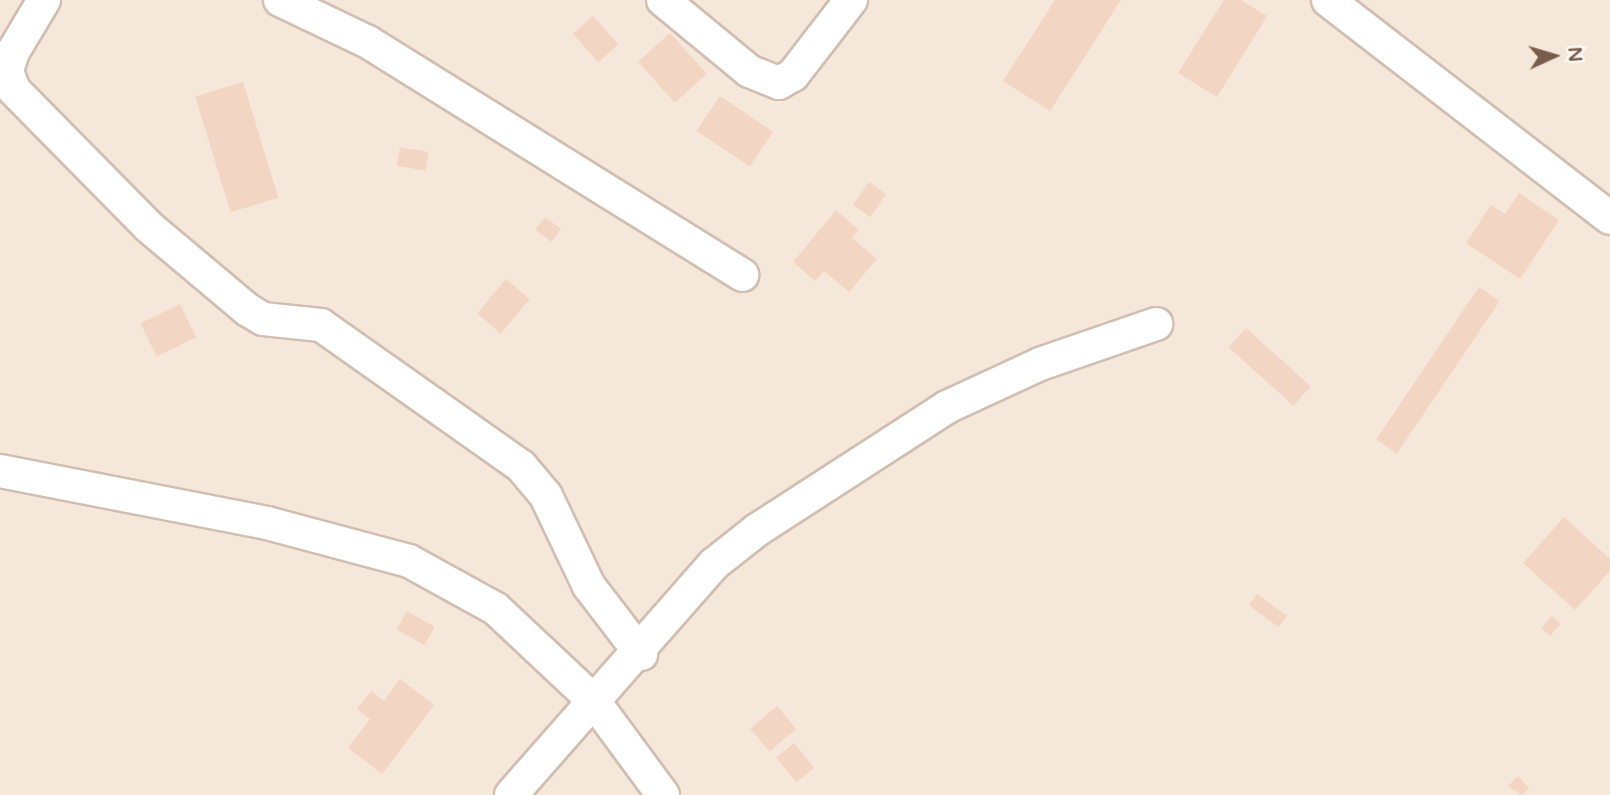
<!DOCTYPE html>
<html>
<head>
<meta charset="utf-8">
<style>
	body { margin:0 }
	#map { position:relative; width:1610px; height:795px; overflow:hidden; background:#fdf6ec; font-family:"Varela Round",sans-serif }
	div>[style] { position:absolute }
	.residential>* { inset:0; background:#f5e8da; transform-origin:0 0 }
	.building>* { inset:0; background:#f3d5c3; transform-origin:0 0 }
	.roads { filter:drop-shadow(2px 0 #d1beb0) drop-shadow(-2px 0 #d1beb0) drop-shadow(0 2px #d1beb0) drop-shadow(0 -2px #d1beb0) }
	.street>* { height:32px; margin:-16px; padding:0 16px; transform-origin:16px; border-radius:16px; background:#fff }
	span { translate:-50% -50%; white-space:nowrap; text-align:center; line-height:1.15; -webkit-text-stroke:7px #fffaf3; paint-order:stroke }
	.north { position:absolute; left:1519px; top:21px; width:70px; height:70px; -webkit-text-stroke:5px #fffaf3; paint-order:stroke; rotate:86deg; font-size:19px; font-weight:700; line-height:28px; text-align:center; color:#7a5c4d }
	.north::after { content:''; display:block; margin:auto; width:24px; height:32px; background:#7a5c4d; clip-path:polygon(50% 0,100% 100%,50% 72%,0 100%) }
</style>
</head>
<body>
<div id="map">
	<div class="residential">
		<i style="left:0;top:0;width:1610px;height:795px"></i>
	</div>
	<div class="building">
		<i style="clip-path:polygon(1055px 0,1121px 0,1050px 111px,1003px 81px)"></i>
		<i style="clip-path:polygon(1224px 0,1241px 0,1267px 16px,1217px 97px,1178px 73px)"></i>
		<i style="left:593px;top:16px;width:38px;height:27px;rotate:48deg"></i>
		<i style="left:670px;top:33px;width:55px;height:43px;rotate:48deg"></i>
		<i style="left:243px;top:82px;width:121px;height:50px;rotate:73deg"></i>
		<i style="left:720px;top:96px;width:64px;height:42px;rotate:34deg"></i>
		<i style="left:400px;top:147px;width:29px;height:19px;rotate:10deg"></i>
		<i style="left:869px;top:182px;width:21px;height:28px;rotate:35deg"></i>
		<i style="clip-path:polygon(1519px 193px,1559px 220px,1520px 279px,1466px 243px,1491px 205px,1505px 214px)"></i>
		<i style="clip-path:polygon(836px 210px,859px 230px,852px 238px,877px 259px,849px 292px,824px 271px,815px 281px,793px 262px)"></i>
		<i style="left:545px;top:217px;width:20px;height:16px;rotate:37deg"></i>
		<i style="left:506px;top:279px;width:31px;height:45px;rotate:40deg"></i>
		<i style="left:1479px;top:287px;width:25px;height:184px;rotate:34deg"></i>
		<i style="left:180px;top:304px;width:37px;height:44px;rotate:64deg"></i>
		<i style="left:1246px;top:328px;width:87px;height:26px;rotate:42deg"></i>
		<i style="clip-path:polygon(1564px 517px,1610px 559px,1610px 571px,1575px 610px,1523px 563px)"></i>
		<i style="left:1257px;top:594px;width:37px;height:14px;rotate:36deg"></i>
		<i style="left:407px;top:611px;width:32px;height:21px;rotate:30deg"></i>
		<i style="left:1552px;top:616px;width:12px;height:16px;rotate:42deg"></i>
		<i style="clip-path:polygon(400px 679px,434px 705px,382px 774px,348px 748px,370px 719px,357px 709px,371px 691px,384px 701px)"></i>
		<i style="left:777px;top:706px;width:30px;height:35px;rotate:50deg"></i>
		<i style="left:794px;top:743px;width:32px;height:23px;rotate:51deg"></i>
		<i style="clip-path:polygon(1518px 776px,1529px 788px,1522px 795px,1508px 786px)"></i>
	</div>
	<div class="roads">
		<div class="street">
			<i style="left:44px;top:0;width:61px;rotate:120.8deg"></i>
			<i style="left:13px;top:52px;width:20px;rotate:108deg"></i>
			<i style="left:7px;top:71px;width:20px;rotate:70deg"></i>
			<i style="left:14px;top:90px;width:192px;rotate:45.4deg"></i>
			<i style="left:149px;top:227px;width:129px;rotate:40deg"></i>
			<i style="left:248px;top:310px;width:17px;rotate:31deg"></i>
			<i style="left:263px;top:319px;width:58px;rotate:5.9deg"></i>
			<i style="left:321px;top:325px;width:245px;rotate:35.2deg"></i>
			<i style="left:521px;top:466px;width:39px;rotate:50deg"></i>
			<i style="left:546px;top:496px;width:100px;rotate:64.5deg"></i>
			<i style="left:589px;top:586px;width:86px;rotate:52.6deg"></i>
			<i style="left:280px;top:0;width:98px;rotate:25.5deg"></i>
			<i style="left:368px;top:42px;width:441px;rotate:31.9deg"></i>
			<i style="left:663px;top:0;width:112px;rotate:39.5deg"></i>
			<i style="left:749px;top:71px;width:32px;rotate:22deg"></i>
			<i style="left:779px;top:83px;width:16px;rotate:-30deg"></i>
			<i style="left:793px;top:75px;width:95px;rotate:-52.3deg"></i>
			<i style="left:1328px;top:0;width:356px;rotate:37.7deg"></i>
			<i style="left:0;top:471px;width:272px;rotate:11deg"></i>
			<i style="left:267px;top:523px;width:147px;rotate:15deg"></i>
			<i style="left:409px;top:561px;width:99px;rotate:28.9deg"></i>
			<i style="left:496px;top:609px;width:133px;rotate:43.2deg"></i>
			<i style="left:593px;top:700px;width:118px;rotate:53.6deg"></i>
			<i style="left:511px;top:795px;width:308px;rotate:-48.7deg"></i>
			<i style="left:714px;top:564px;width:55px;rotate:-38.3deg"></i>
			<i style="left:757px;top:530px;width:226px;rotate:-32.9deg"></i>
			<i style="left:947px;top:407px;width:102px;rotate:-24.8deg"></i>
			<i style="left:1040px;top:364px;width:123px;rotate:-19deg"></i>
		</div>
	</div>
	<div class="north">N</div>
</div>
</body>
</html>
